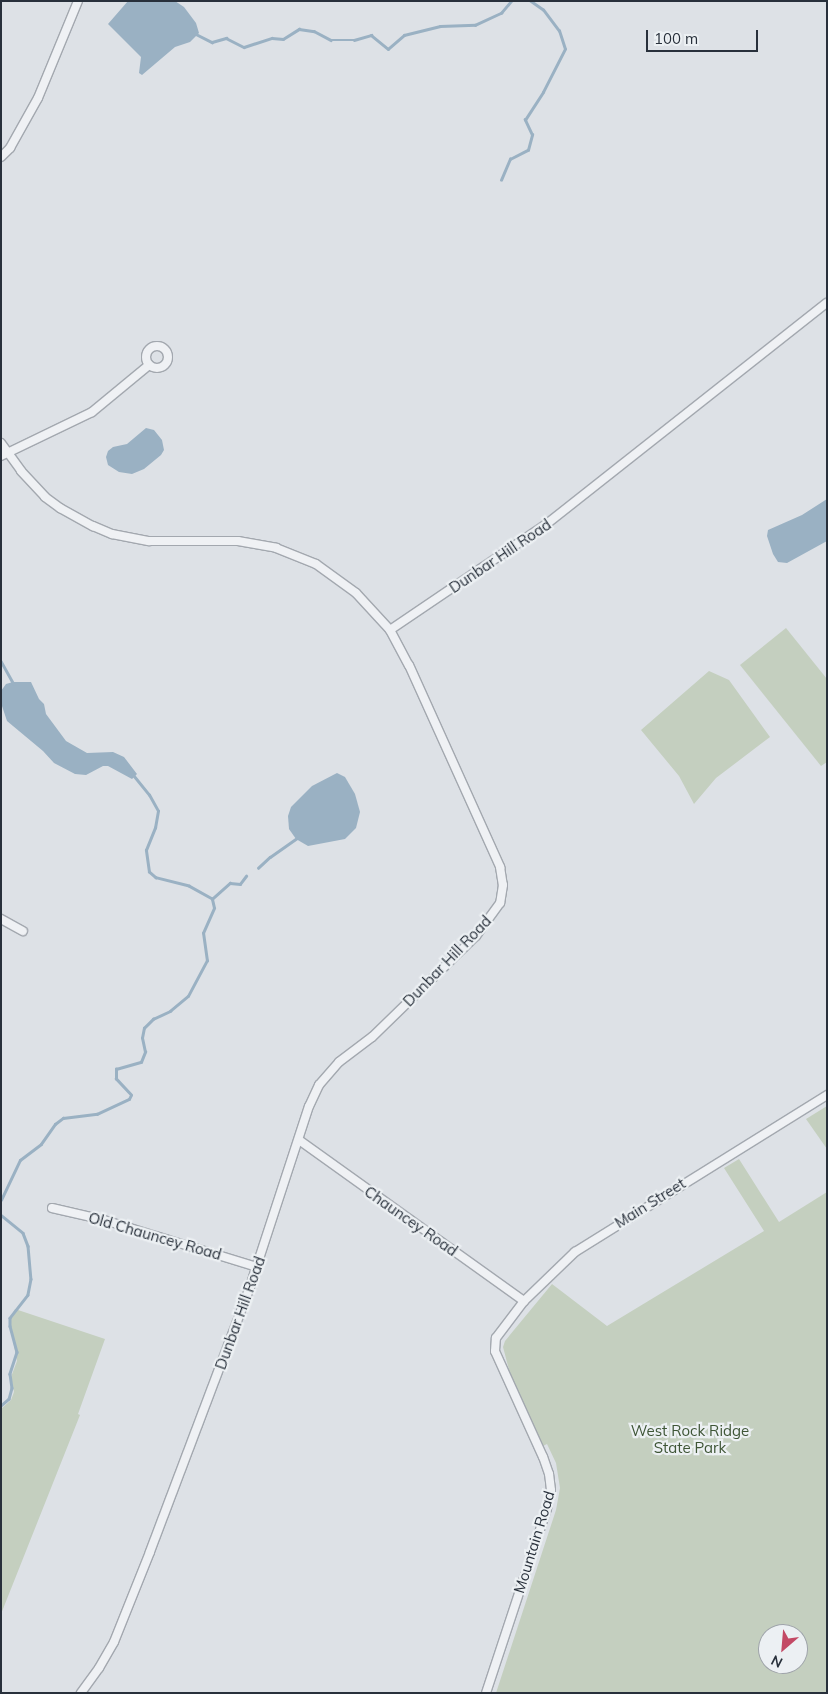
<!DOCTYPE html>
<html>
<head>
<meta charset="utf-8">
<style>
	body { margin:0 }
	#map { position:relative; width:828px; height:1694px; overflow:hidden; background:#dde1e6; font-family:Mulish,sans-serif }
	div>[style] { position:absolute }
	.green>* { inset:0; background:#c4cfbf }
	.water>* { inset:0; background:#9ab1c3 }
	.stream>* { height:2.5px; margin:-1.25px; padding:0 1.25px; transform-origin:1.25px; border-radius:1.25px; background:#9ab1c3 }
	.roads { filter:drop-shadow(1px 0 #a3a8af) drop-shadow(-1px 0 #a3a8af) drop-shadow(0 1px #a3a8af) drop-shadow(0 -1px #a3a8af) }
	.minor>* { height:8px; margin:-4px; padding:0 4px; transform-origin:4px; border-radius:4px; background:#eff1f4 }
	.minor>.ring { margin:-4px; padding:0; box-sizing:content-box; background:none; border:8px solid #eff1f4; border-radius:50% }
	span { translate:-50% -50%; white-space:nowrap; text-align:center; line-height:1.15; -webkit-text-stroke:4.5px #ecf0f3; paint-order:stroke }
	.street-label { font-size:15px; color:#28303b }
	.park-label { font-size:15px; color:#3e5536 }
	.frame { position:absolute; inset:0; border:2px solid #28303b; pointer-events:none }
	.north { position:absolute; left:758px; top:1624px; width:50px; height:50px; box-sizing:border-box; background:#ecf0f3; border:1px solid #9ea3a9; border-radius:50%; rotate:207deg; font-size:14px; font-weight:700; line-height:20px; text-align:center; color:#28303b }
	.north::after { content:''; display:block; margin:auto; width:18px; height:22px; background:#c34965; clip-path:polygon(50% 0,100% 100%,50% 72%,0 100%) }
	.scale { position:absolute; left:646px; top:30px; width:112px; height:22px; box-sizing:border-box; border:2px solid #28303b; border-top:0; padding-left:6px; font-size:15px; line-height:18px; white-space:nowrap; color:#28303b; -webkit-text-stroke:4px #ecf0f3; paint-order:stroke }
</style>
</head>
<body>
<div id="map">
	<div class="green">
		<i style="clip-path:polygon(786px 628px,827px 679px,827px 762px,821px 766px,740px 665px)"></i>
		<i style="clip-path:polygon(709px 671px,729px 680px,770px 737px,716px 778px,694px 804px,679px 776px,641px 730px)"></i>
		<i style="clip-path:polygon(827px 1106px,827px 1149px,806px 1119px)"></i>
		<i style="clip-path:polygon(evenodd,739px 1159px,779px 1222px,827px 1192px,827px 1693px,496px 1693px,556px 1510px,560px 1488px,556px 1463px,547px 1444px,543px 1446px,512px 1381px,503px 1347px,505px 1341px,552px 1284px,607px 1326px,764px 1231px,724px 1168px,739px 1159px,768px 1634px,798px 1634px,798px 1664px,768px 1664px,768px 1634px)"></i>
		<i style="clip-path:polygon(15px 1309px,105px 1339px,78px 1414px,80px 1415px,1px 1614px,1px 1409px,11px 1400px,14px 1392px,11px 1377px,17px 1361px,9px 1321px)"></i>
	</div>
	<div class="water">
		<i style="clip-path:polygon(128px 1px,175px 1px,184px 7px,196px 23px,199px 33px,190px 42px,175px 47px,142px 75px,139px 73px,141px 57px,108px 24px)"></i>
		<i style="clip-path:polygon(146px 428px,154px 430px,162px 440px,164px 450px,161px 455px,144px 469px,132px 474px,119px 472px,108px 465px,106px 457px,108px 451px,113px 447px,127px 444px)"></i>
		<i style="clip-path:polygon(827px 499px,827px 541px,787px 563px,778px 562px,773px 554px,767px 536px,768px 530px,802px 515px)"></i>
		<i style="clip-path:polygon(13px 682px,31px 682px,39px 699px,44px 704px,46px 714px,66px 741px,87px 753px,113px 752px,124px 757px,137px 774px,132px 779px,108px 766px,103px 766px,86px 775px,75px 774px,54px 763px,43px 751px,7px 721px,1px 703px,1px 691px,6px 684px)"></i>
		<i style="clip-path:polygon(337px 773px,345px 777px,355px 794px,360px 812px,356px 828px,345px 839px,308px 846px,296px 839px,289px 829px,288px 816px,291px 807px,312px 786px)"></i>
	</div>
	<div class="stream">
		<i style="left:196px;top:34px;width:18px;rotate:27deg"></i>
		<i style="left:212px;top:42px;width:15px;rotate:-16deg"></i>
		<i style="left:226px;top:38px;width:20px;rotate:27deg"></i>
		<i style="left:244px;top:47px;width:29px;rotate:-18deg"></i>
		<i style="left:272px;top:38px;width:11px;rotate:5deg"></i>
		<i style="left:283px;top:39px;width:19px;rotate:-32deg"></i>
		<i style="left:299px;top:29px;width:15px;rotate:8deg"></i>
		<i style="left:314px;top:31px;width:19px;rotate:28deg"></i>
		<i style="left:331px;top:40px;width:23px"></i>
		<i style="left:354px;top:40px;width:18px;rotate:-16deg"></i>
		<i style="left:371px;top:35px;width:22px;rotate:39deg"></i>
		<i style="left:388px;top:49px;width:21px;rotate:-41deg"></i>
		<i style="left:404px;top:35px;width:37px;rotate:-14deg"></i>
		<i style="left:440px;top:26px;width:35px;rotate:-2deg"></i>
		<i style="left:475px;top:25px;width:29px;rotate:-25deg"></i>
		<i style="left:501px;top:13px;width:16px;rotate:-50deg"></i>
		<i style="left:501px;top:180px;width:23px;rotate:-67deg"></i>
		<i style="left:510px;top:159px;width:20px;rotate:-27deg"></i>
		<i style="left:528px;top:150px;width:16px;rotate:-75deg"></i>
		<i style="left:532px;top:135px;width:17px;rotate:-115deg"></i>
		<i style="left:525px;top:120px;width:33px;rotate:-57deg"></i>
		<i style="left:543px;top:92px;width:48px;rotate:-62.9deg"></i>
		<i style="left:565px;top:49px;width:19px;rotate:-108deg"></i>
		<i style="left:559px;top:31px;width:26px;rotate:-127deg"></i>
		<i style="left:543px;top:10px;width:16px;rotate:-145deg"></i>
		<i style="left:1px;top:661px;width:26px;rotate:61deg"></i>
		<i style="left:258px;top:868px;width:16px;rotate:-43deg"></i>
		<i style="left:270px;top:857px;width:32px;rotate:-35deg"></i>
		<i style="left:212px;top:899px;width:24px;rotate:-42deg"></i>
		<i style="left:230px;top:883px;width:10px;rotate:6deg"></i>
		<i style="left:240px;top:884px;width:10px;rotate:-53deg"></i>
		<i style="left:1px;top:1200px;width:44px;rotate:-64.6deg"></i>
		<i style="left:20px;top:1160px;width:26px;rotate:-37deg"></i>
		<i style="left:41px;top:1144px;width:24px;rotate:-55deg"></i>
		<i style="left:55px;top:1124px;width:10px;rotate:-37deg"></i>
		<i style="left:63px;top:1118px;width:34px;rotate:-7deg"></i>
		<i style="left:97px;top:1114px;width:35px;rotate:-25deg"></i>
		<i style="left:129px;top:1099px;width:4px;rotate:-63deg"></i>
		<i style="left:131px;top:1095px;width:22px;rotate:-133deg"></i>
		<i style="left:116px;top:1079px;width:10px;rotate:-90deg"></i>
		<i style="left:116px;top:1069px;width:26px;rotate:-16deg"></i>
		<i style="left:141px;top:1062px;width:11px;rotate:-68deg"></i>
		<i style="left:145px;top:1052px;width:14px;rotate:-102deg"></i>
		<i style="left:142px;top:1038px;width:10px;rotate:-79deg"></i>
		<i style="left:144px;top:1028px;width:13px;rotate:-45deg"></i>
		<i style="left:153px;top:1019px;width:19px;rotate:-25deg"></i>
		<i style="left:170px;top:1011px;width:23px;rotate:-40deg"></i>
		<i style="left:188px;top:996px;width:40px;rotate:-62deg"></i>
		<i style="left:207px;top:961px;width:28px;rotate:-98deg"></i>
		<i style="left:203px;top:933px;width:27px;rotate:-66deg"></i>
		<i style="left:214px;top:908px;width:9px;rotate:-103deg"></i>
		<i style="left:212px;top:899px;width:26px;rotate:-151deg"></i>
		<i style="left:189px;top:886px;width:34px;rotate:-166deg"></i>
		<i style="left:156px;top:878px;width:9px;rotate:-139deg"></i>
		<i style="left:149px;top:872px;width:22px;rotate:-98deg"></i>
		<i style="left:146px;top:850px;width:24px;rotate:-68deg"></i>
		<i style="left:155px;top:828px;width:17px;rotate:-80deg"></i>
		<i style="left:158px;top:811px;width:18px;rotate:-119deg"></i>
		<i style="left:149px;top:795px;width:26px;rotate:-129deg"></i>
		<i style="left:1px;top:1215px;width:28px;rotate:39deg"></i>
		<i style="left:23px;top:1233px;width:14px;rotate:69deg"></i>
		<i style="left:28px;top:1246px;width:33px;rotate:85deg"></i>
		<i style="left:31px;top:1279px;width:16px;rotate:101deg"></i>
		<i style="left:28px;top:1295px;width:29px;rotate:128deg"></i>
		<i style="left:10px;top:1318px;width:8px;rotate:90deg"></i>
		<i style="left:10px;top:1326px;width:27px;rotate:75deg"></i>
		<i style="left:17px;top:1352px;width:23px;rotate:108deg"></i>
		<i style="left:10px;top:1374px;width:14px;rotate:82deg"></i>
		<i style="left:12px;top:1388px;width:11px;rotate:105deg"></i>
		<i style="left:9px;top:1399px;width:11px;rotate:139deg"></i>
	</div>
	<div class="roads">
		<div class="minor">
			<i style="left:1px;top:157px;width:13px;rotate:-45deg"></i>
			<i style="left:10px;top:148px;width:57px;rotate:-60.8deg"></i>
			<i style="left:38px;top:98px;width:105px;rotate:-67.6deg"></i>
			<i class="ring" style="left:146px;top:346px;width:14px;height:14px"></i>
			<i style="left:1px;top:443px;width:34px;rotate:54deg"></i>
			<i style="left:21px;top:471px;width:35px;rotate:47deg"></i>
			<i style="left:45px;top:497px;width:19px;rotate:36deg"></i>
			<i style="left:60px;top:508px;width:38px;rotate:29deg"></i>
			<i style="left:93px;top:526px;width:21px;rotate:23deg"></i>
			<i style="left:112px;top:534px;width:38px;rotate:11deg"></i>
			<i style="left:149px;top:541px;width:89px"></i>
			<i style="left:238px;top:541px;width:39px;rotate:10deg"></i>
			<i style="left:276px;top:548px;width:43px;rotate:21.8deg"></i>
			<i style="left:316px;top:564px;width:49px;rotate:35.9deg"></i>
			<i style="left:356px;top:593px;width:50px;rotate:47.4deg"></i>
			<i style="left:390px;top:630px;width:40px;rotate:62deg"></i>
			<i style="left:409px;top:665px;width:222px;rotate:65.7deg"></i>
			<i style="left:500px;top:867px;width:18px;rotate:81deg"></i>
			<i style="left:503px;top:885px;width:18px;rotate:99deg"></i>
			<i style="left:500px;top:903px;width:41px;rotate:126deg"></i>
			<i style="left:476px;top:936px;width:145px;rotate:135.8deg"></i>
			<i style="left:372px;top:1037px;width:41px;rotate:142.9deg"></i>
			<i style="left:339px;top:1062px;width:30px;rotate:131deg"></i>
			<i style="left:319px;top:1085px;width:23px;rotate:115deg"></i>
			<i style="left:309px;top:1106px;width:190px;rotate:108.1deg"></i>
			<i style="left:250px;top:1287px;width:283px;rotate:110.7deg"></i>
			<i style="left:150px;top:1552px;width:97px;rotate:111.8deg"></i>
			<i style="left:114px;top:1642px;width:30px;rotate:120deg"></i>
			<i style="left:99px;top:1668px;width:31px;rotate:126deg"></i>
			<i style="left:1px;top:456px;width:101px;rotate:-25.8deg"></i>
			<i style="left:92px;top:412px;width:74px;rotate:-39.5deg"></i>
			<i style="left:390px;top:630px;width:191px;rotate:-34.1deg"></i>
			<i style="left:548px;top:523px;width:355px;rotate:-38.3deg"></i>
			<i style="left:1px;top:919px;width:25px;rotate:29deg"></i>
			<i style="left:299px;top:1140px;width:277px;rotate:35.6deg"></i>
			<i style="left:52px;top:1208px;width:53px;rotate:13deg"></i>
			<i style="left:104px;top:1220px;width:160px;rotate:17.1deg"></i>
			<i style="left:486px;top:1693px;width:194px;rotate:-71.7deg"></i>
			<i style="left:547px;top:1509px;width:19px;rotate:-78deg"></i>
			<i style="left:551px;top:1490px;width:16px;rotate:-97deg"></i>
			<i style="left:549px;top:1474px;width:18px;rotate:-109deg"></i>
			<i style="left:543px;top:1457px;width:116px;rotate:-114.4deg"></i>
			<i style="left:495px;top:1351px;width:13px;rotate:-86deg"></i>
			<i style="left:496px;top:1338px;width:46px;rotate:-52.9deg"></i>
			<i style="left:524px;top:1301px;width:71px;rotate:-43.9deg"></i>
			<i style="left:575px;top:1252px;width:297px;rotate:-31.9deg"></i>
		</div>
	</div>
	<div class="street-label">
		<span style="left:500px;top:556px;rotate:-34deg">Dunbar Hill Road</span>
		<span style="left:447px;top:961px;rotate:-46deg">Dunbar Hill Road</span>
		<span style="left:650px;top:1203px;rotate:-32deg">Main Street</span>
		<span style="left:411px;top:1221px;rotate:35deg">Chauncey Road</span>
		<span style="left:155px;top:1236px;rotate:16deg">Old Chauncey Road</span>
		<span style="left:240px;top:1313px;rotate:-70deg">Dunbar Hill Road</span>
		<span style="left:534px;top:1542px;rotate:-73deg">Mountain Road</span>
	</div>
	<div class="park-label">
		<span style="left:690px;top:1439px">West Rock Ridge<br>State Park</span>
	</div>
	<div class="frame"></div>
	<div class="north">N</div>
	<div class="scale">100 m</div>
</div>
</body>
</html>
